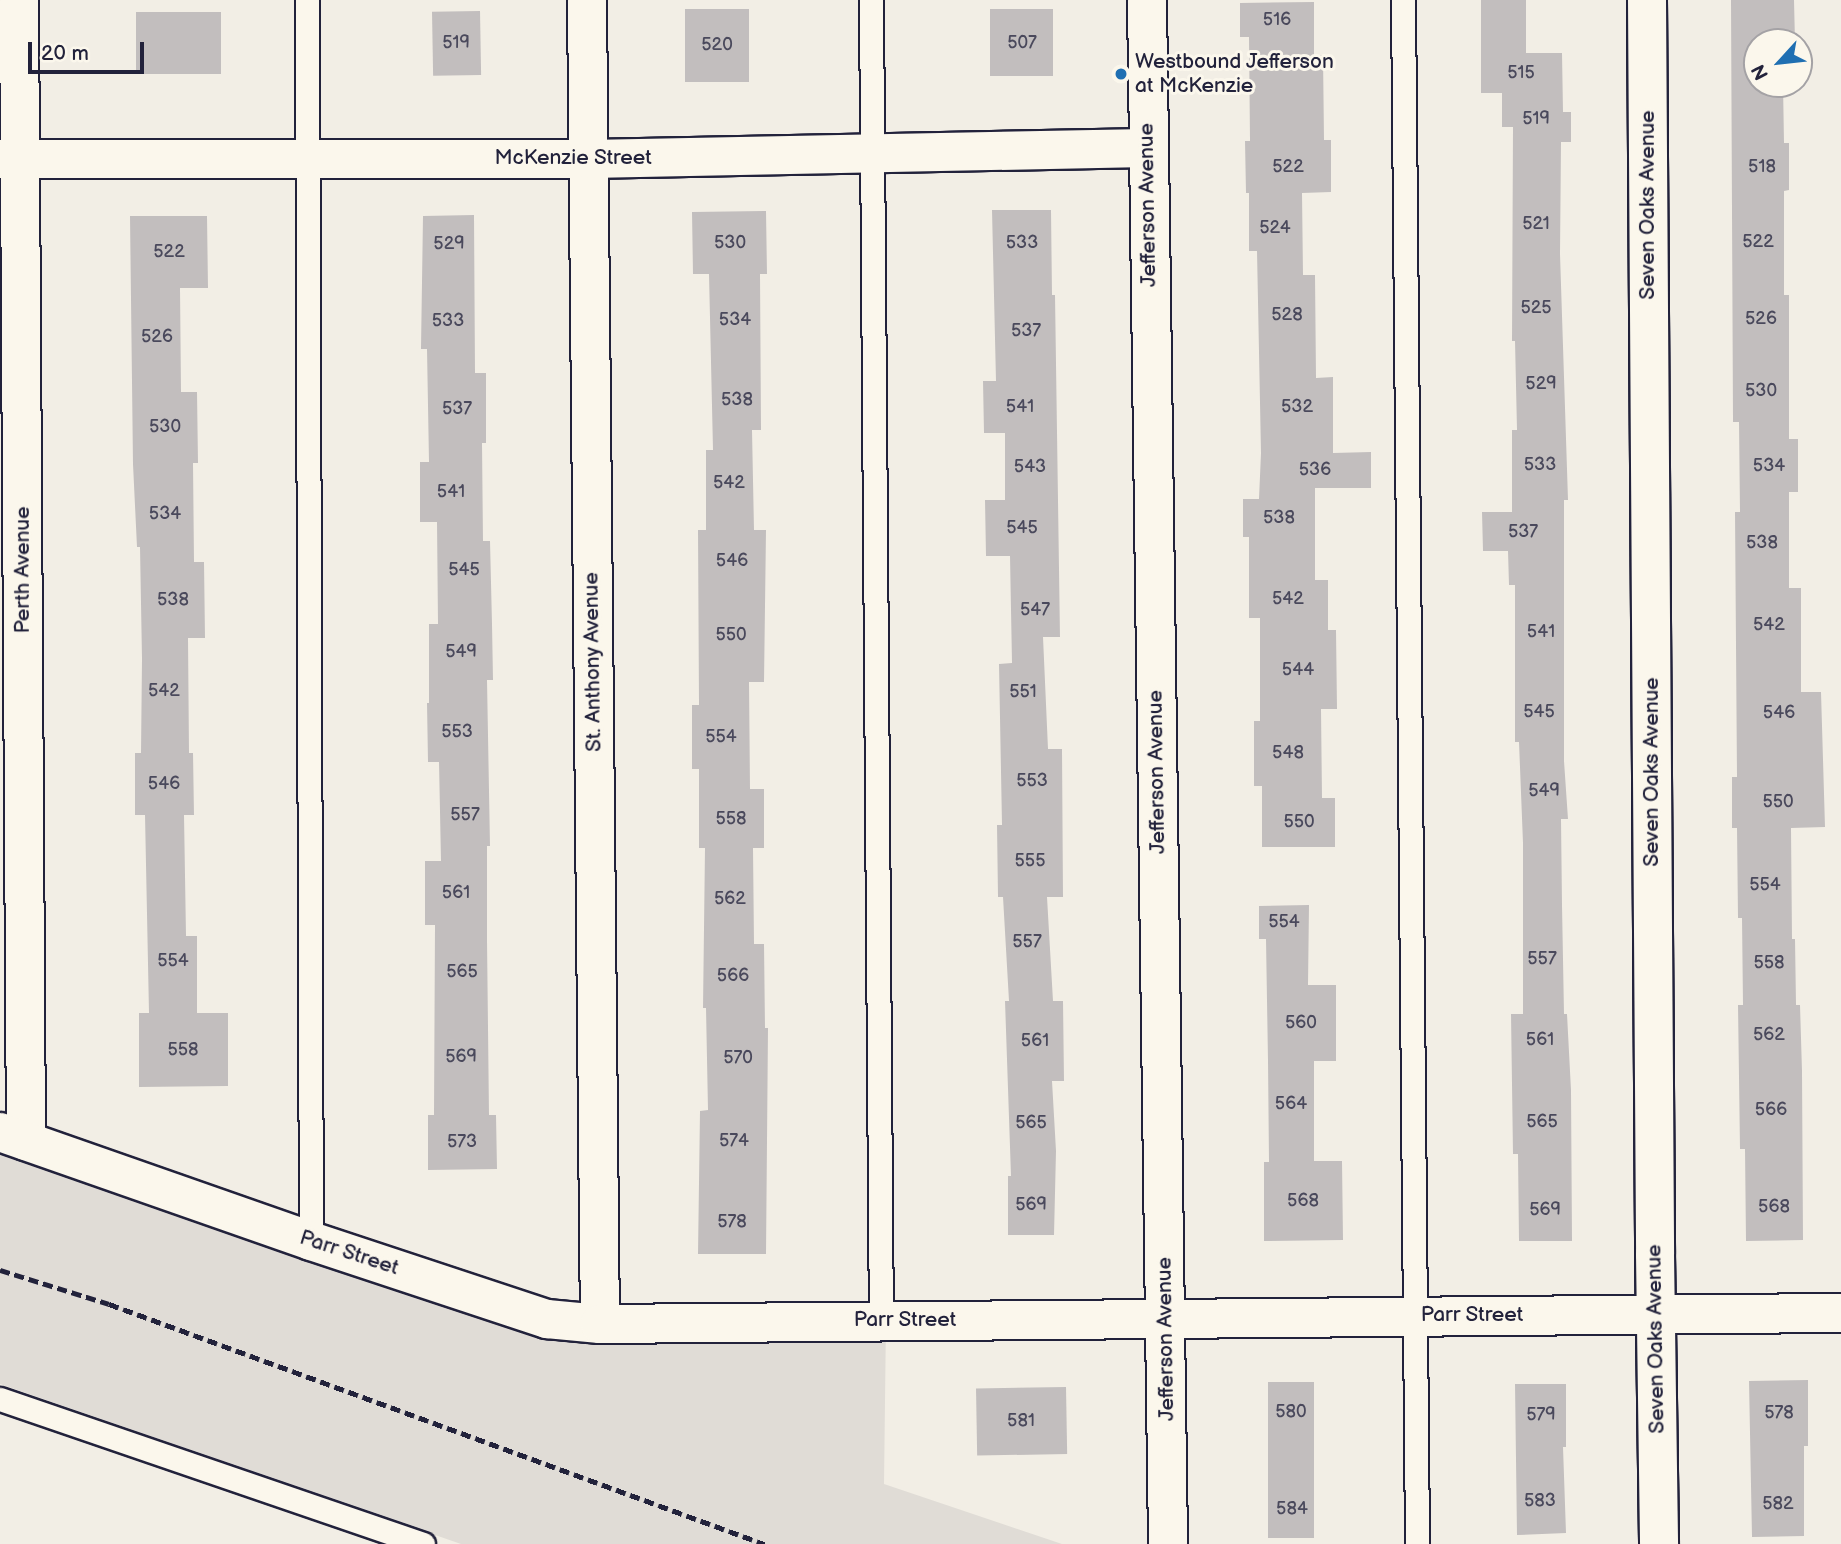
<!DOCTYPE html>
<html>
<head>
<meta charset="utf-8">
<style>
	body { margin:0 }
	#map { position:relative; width:1841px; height:1544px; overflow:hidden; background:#f2eee5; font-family:"Balsamiq Sans",sans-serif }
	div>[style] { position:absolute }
	.built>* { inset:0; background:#e0dcd6 }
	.building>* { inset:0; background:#c2bebe; transform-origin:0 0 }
	.roads { filter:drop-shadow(2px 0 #22223b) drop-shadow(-2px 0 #22223b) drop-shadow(0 2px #22223b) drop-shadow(0 -2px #22223b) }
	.lane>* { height:23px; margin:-11.5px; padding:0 11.5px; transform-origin:11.5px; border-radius:11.5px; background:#fbf7ec }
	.street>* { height:38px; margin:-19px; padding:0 19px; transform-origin:19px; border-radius:19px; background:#fbf7ec }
	.secondary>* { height:38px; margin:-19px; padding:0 19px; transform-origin:19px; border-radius:19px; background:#fbf7ec }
	.rail>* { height:5px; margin-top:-2.5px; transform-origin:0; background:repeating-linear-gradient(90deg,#22223b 0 10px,transparent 0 15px) }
	.dots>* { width:19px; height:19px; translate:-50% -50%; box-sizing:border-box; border:4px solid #fbf7ec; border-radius:50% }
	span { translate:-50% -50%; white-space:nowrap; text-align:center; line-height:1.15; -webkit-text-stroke:6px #fbf7ec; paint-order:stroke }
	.number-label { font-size:18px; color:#4a495c }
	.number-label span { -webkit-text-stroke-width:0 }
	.poi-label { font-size:21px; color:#22223b }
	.left { translate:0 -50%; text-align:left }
	.street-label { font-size:21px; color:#22223b }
	.north { position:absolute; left:1743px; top:28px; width:70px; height:70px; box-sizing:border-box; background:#fbf7ec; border:2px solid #a4a2a5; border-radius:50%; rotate:243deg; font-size:19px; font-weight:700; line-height:28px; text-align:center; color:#22223b }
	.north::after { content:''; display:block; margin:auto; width:24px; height:32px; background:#1f6fb2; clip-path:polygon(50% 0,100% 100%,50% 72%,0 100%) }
	.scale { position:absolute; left:28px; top:42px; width:116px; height:32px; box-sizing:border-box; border:4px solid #22223b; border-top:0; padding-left:9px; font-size:21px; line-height:24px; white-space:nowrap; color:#22223b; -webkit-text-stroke:5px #fbf7ec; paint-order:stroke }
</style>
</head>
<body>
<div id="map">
	<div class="built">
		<i style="clip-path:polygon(0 1134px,529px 1324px,886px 1320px,884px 1484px,1062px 1544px,461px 1544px,0 1384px)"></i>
	</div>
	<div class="building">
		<i style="clip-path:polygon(1481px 0,1526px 0,1526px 53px,1562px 53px,1563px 112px,1571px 112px,1571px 142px,1561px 142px,1560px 254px,1568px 500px,1564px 500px,1564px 761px,1568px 819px,1561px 819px,1562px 905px,1564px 1014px,1567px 1014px,1571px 1090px,1572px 1241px,1519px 1241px,1518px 1154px,1513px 1154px,1511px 1014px,1523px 1014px,1523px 843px,1519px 742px,1515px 742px,1515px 585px,1509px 585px,1508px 551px,1483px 551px,1482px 512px,1512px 512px,1512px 430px,1517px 430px,1515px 341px,1512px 341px,1513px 127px,1502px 127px,1502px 93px,1481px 93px)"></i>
		<i style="clip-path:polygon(1731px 0,1794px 0,1795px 42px,1757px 42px,1757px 84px,1783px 84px,1784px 143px,1789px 143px,1789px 190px,1784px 191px,1784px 295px,1789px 295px,1789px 439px,1798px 439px,1798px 492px,1789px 492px,1789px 588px,1801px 588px,1801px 692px,1821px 692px,1825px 827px,1791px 828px,1792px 939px,1795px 939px,1796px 1005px,1800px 1005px,1802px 1071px,1803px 1240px,1746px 1241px,1745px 1149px,1740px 1149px,1738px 1005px,1743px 1005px,1742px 918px,1738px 918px,1737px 828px,1732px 828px,1732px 777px,1737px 777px,1735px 512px,1740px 512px,1739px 422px,1733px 422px)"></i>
		<i style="clip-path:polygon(1314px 2px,1314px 55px,1323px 55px,1324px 140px,1331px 140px,1331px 192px,1302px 193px,1303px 275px,1315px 275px,1316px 378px,1333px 377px,1333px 453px,1371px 452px,1371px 488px,1315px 488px,1315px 580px,1328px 580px,1328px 630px,1336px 630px,1337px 709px,1321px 709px,1322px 798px,1335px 798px,1335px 847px,1262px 847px,1262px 786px,1254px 786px,1254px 721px,1260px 721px,1260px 618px,1249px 618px,1249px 537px,1243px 537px,1243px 499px,1259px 499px,1261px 453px,1257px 251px,1249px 251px,1249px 193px,1246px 193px,1245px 141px,1250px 141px,1249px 37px,1240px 37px,1240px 3px)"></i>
		<i style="left:685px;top:9px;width:64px;height:73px"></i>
		<i style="left:1053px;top:9px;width:67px;height:63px;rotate:90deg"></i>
		<i style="left:480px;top:11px;width:64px;height:48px;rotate:89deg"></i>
		<i style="left:136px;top:12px;width:85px;height:62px"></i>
		<i style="clip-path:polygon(992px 210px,1051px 210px,1052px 295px,1055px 295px,1060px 637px,1043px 637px,1048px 749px,1062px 749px,1063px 897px,1047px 897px,1053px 1001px,1063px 1001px,1064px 1081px,1052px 1081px,1056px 1151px,1054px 1235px,1008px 1235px,1008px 1176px,1011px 1176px,1005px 1001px,1009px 1001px,1003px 897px,998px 897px,997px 825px,1002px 825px,999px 664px,1012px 663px,1010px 556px,986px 556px,985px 500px,1005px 500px,1005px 433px,984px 433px,983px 381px,996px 381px)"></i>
		<i style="clip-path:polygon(766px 211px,767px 274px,760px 274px,761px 430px,752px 430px,754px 530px,766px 530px,764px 682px,749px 682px,750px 789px,764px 789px,764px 848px,753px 848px,754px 944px,764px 944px,765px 1028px,768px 1028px,766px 1254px,698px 1254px,700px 1111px,708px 1110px,706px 1008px,703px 1008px,705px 848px,699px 848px,699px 769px,692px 769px,692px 705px,699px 705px,698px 530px,706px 530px,706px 450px,713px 450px,709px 274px,693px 274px,692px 212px)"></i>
		<i style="clip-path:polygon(474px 215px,475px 373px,486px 373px,486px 443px,482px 443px,483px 541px,490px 541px,492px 624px,493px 680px,487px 680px,490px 846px,487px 846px,487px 940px,489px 1115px,496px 1115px,497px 1169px,428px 1170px,428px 1115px,434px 1115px,435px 925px,425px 925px,425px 861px,441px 861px,439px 762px,428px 762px,427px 703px,429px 703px,429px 624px,438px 624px,437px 522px,420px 522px,420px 462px,429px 462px,427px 349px,421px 349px,423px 216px)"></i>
		<i style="clip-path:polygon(130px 216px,207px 216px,208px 288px,180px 288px,181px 392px,197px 392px,198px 463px,193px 463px,194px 562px,204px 562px,205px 638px,188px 638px,189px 753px,193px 753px,194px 815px,184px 815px,186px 936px,197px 936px,197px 1013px,228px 1013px,228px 1086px,139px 1087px,139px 1013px,149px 1013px,145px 815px,135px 815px,135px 753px,141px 753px,142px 659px,140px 547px,137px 547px,133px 464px)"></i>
		<i style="clip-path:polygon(1309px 905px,1308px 985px,1336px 985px,1336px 1061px,1314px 1061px,1314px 1161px,1342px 1161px,1343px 1240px,1264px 1241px,1264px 1162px,1269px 1162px,1268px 1061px,1266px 939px,1259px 939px,1259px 906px)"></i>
		<i style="clip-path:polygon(1808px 1380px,1808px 1446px,1804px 1446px,1804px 1536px,1752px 1537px,1749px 1381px)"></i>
		<i style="left:1268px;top:1382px;width:46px;height:156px"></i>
		<i style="clip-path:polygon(1515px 1384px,1566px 1384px,1566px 1447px,1563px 1447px,1566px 1533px,1517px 1535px)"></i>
		<i style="left:1066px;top:1387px;width:67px;height:90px;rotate:89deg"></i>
	</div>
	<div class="roads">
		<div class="lane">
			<i style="left:307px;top:0;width:1241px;rotate:89.82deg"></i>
			<i style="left:871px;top:0;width:1320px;rotate:89.57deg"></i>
			<i style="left:1403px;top:0;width:1544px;rotate:89.48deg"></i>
			<i style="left:0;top:1399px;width:447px;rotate:18.9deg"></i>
		</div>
		<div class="street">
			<i style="left:19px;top:0;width:1141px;rotate:89.65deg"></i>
			<i style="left:587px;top:0;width:1324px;rotate:89.44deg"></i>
			<i style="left:1647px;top:0;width:1254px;rotate:89.63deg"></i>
			<i style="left:1655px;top:1254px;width:290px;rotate:89.2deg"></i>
			<i style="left:0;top:159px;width:589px"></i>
			<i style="left:589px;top:159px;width:558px;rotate:-1.13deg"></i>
			<i style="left:0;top:1132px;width:330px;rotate:19.3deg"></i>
			<i style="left:311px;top:1241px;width:249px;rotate:18.3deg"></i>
			<i style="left:547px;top:1319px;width:53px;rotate:5.4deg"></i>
			<i style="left:600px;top:1324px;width:1241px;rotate:-0.51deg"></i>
		</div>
		<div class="secondary">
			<i style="left:1147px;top:0;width:1544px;rotate:89.22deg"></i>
		</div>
	</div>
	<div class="rail">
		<i style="left:0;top:1270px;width:114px;rotate:17.3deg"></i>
		<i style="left:109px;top:1304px;width:698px;rotate:20.12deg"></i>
	</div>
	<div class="dots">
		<i style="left:1121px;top:74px;background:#1f6fb2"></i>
	</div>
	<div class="number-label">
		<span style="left:1277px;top:20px">516</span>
		<span style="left:456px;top:43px">519</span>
		<span style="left:1022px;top:43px">507</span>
		<span style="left:717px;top:45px">520</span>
		<span style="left:1521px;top:73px">515</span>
		<span style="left:1536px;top:119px">519</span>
		<span style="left:1288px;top:167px">522</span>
		<span style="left:1762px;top:167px">518</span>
		<span style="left:1536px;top:224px">521</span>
		<span style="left:1275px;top:228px">524</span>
		<span style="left:1758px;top:242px">522</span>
		<span style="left:730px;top:243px">530</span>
		<span style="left:1022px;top:243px">533</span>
		<span style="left:449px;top:244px">529</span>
		<span style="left:169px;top:252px">522</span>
		<span style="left:1536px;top:308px">525</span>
		<span style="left:1287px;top:315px">528</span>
		<span style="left:1761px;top:319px">526</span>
		<span style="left:735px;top:320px">534</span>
		<span style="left:448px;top:321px">533</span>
		<span style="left:1026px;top:331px">537</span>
		<span style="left:157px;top:337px">526</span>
		<span style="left:1541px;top:384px">529</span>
		<span style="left:1761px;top:391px">530</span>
		<span style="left:737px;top:400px">538</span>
		<span style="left:1020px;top:407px">541</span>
		<span style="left:1297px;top:407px">532</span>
		<span style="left:457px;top:409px">537</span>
		<span style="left:165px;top:427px">530</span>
		<span style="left:1540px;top:465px">533</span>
		<span style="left:1769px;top:466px">534</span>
		<span style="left:1030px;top:467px">543</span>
		<span style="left:1315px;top:470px">536</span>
		<span style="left:729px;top:483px">542</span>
		<span style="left:451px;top:492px">541</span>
		<span style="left:165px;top:514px">534</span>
		<span style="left:1279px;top:518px">538</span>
		<span style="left:1022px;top:528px">545</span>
		<span style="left:1523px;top:532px">537</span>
		<span style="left:1762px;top:543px">538</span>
		<span style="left:732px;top:561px">546</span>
		<span style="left:464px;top:570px">545</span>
		<span style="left:1288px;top:599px">542</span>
		<span style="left:173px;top:600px">538</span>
		<span style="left:1035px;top:610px">547</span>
		<span style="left:1769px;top:625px">542</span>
		<span style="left:1541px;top:632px">541</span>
		<span style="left:731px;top:635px">550</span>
		<span style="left:461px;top:652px">549</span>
		<span style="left:1298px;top:670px">544</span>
		<span style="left:164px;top:691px">542</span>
		<span style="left:1023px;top:692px">551</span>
		<span style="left:1539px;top:712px">545</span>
		<span style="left:1779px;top:713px">546</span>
		<span style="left:457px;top:732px">553</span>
		<span style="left:721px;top:737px">554</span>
		<span style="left:1288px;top:753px">548</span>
		<span style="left:1032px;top:781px">553</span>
		<span style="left:164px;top:784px">546</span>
		<span style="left:1544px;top:791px">549</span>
		<span style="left:1778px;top:802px">550</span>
		<span style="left:465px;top:815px">557</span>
		<span style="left:731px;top:819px">558</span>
		<span style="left:1299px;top:822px">550</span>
		<span style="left:1030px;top:861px">555</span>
		<span style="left:1765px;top:885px">554</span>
		<span style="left:456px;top:893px">561</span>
		<span style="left:730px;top:899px">562</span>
		<span style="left:1284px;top:922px">554</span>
		<span style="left:1027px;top:942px">557</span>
		<span style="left:1542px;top:959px">557</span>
		<span style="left:173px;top:961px">554</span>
		<span style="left:1769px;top:963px">558</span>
		<span style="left:462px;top:972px">565</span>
		<span style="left:733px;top:976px">566</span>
		<span style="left:1301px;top:1023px">560</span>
		<span style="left:1769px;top:1035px">562</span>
		<span style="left:1540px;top:1040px">561</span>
		<span style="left:1035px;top:1041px">561</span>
		<span style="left:183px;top:1050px">558</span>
		<span style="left:461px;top:1057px">569</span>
		<span style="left:738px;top:1058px">570</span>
		<span style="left:1291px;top:1104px">564</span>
		<span style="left:1771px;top:1110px">566</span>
		<span style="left:1542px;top:1122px">565</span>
		<span style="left:1031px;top:1123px">565</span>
		<span style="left:734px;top:1141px">574</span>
		<span style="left:462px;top:1142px">573</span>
		<span style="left:1303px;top:1201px">568</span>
		<span style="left:1031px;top:1205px">569</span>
		<span style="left:1774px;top:1207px">568</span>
		<span style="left:1545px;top:1210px">569</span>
		<span style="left:732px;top:1222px">578</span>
		<span style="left:1291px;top:1412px">580</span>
		<span style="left:1779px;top:1413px">578</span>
		<span style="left:1541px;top:1415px">579</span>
		<span style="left:1021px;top:1421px">581</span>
		<span style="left:1540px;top:1501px">583</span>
		<span style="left:1778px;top:1504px">582</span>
		<span style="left:1292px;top:1509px">584</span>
	</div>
	<div class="poi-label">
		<span class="left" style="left:1135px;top:74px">Westbound Jefferson<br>at McKenzie</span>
	</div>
	<div class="street-label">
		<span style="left:573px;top:158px">McKenzie Street</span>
		<span style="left:1148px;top:205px;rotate:-91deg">Jefferson Avenue</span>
		<span style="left:1648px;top:205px;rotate:-90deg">Seven Oaks Avenue</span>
		<span style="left:23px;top:570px;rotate:-90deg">Perth Avenue</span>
		<span style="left:593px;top:662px;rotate:-91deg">St. Anthony Avenue</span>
		<span style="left:1157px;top:772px;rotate:-91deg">Jefferson Avenue</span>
		<span style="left:1652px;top:772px;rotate:-90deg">Seven Oaks Avenue</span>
		<span style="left:349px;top:1253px;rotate:18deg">Parr Street</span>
		<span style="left:1472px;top:1315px">Parr Street</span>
		<span style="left:905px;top:1320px">Parr Street</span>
		<span style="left:1166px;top:1339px;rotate:-91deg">Jefferson Avenue</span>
		<span style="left:1656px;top:1339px;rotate:-91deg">Seven Oaks Avenue</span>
	</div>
	<div class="north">N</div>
	<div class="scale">20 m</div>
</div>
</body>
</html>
